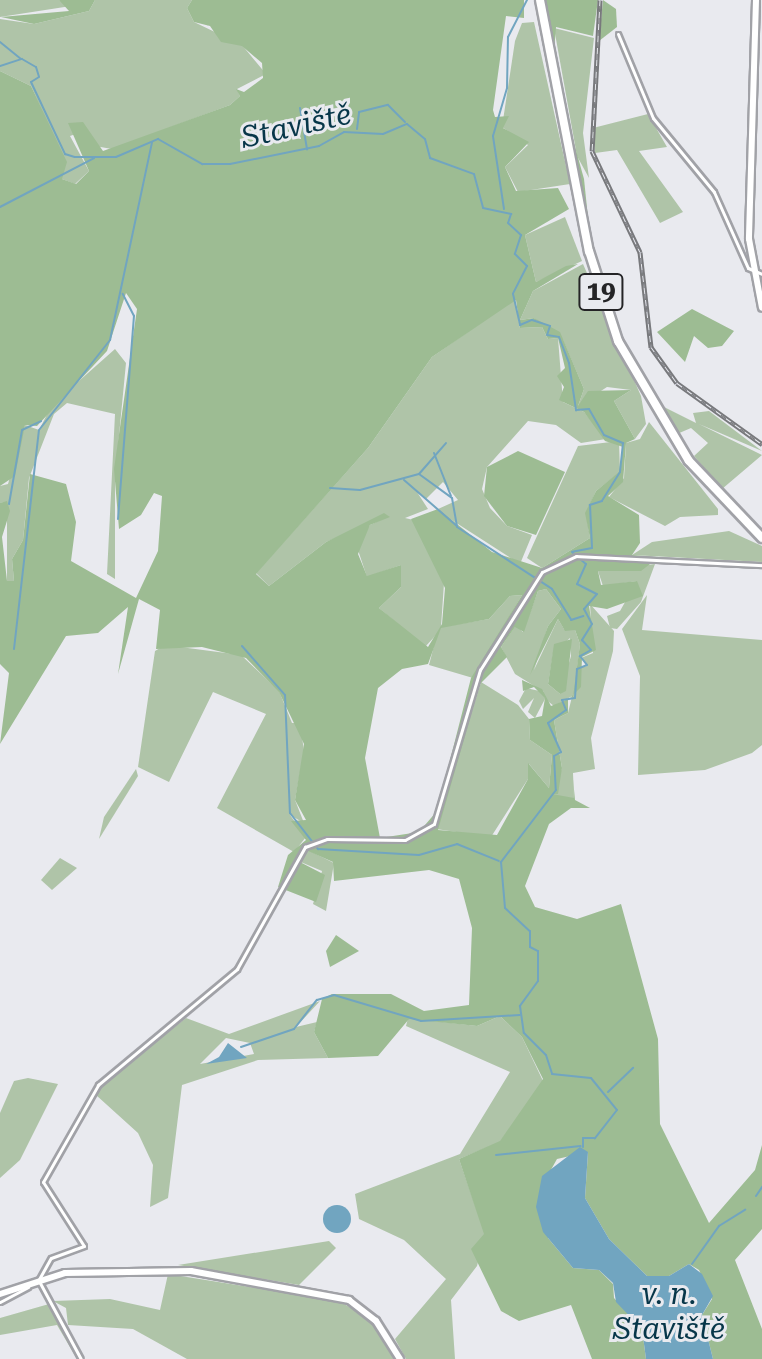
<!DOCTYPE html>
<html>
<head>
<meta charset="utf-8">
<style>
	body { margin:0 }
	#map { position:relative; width:762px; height:1359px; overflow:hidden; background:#e9eaef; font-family:"Roboto Serif",serif }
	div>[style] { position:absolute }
	.built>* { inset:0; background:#dcdeeb }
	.green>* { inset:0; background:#afc4a8 }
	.forest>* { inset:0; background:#9dbc93 }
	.water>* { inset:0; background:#71a5c0 }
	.round { border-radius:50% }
	.stream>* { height:2px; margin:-1px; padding:0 1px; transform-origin:1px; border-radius:1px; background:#71a5c0 }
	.roads { filter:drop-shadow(2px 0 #a1a2a7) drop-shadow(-2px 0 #a1a2a7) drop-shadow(0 2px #a1a2a7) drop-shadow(0 -2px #a1a2a7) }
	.street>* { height:3px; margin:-1.5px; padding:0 1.5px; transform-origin:1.5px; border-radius:1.5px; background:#fff }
	.secondary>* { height:6px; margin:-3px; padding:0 3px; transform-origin:3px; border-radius:3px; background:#fff }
	.primary>* { height:8px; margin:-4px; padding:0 4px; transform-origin:4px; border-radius:4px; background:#fff }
	.rail>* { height:5px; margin-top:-2.5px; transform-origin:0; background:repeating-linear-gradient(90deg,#e9eaef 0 6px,#78797c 0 12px); box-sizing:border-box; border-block:2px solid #78797c }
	span { translate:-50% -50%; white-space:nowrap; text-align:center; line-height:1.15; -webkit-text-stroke:6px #e9eaef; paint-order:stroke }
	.shield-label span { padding:2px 6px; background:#e9eaef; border:2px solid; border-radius:6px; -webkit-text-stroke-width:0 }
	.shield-label { font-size:26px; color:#242426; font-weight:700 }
	.water-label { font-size:30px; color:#073649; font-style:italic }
</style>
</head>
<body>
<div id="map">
	<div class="built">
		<i style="clip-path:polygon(598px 0,594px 151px,642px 251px,653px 346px,673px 377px,762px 447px,675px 385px,649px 348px,638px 253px,590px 151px)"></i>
	</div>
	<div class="green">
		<i style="clip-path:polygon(0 0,59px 0,71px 6px,0 17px)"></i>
		<i style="clip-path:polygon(95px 0,192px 0,187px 8px,194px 22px,242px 45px,266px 74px,237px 89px,240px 96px,230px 105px,112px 149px,95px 146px,87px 130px,70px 136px,89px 171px,75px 184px,62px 179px,61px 153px,31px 86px,0 71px,0 19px,34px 24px,89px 11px)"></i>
		<i style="clip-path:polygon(534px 22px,570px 184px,518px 192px,505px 167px,528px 145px,502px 127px,515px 41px,522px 23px)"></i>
		<i style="clip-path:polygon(554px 28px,594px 38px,583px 133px,589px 178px,577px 156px)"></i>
		<i style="clip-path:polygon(648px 114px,667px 147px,639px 151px,683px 212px,660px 223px,617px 150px,595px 153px,594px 141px,593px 128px)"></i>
		<i style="clip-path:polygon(565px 217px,582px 261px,536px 282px,525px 235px)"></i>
		<i style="clip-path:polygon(583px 264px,641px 396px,646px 424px,635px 439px,614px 401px,631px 390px,607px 387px,578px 406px,584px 389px,563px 340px,534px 318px,520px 320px,533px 291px)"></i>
		<i style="clip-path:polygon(515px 299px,520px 328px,542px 327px,548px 339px,558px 338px,563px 402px,584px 412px,606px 439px,581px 443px,556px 425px,528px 421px,487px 467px,482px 489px,490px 508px,507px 526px,532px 535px,520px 564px,444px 515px,438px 509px,458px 500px,443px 482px,426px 499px,417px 492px,428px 509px,405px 518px,418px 521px,444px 583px,441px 627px,489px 619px,510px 596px,522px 595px,473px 678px,429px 665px,437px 634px,425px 647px,379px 608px,401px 587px,401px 565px,367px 577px,357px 547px,370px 525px,389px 516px,326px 542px,269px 586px,256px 573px,368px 448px,432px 357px)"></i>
		<i style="clip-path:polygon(115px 349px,126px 363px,115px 477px,115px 579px,107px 574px,115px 414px,67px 403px,54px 414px,29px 478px,23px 540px,12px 559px,14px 581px,7px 581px,7px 502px,0 503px,0 486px,8px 484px,25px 425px,39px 430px,52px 405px)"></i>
		<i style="clip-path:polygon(654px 402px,696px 423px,693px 413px,709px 411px,762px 451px,699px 424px,762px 455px,722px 489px,694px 456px,708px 443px,691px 428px,677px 434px)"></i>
		<i style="clip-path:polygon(649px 422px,718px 509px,718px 515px,680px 517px,665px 526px,609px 497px,624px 478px,626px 443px,640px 439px)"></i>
		<i style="clip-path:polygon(619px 441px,620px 472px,596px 491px,586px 513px,590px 538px,542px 568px,527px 558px,578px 446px)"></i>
		<i style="clip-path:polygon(729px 531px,762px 546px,762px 562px,632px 555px,652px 542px)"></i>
		<i style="clip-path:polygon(655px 564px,641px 602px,617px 629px,610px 628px,607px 616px,620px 611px,637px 581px,603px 586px,598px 571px)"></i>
		<i style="clip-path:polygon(evenodd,546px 589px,561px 609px,548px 626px,534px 670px,558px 619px,564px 629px,575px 630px,580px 644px,574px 695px,554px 706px,545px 699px,535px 718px,528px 712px,534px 698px,523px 709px,519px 701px,526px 688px,544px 692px,515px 674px,501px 647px,516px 625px,523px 632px,538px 591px,546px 589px,570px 638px,571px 656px,560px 694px,548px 684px,553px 654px,570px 638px)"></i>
		<i style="clip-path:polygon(647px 595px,642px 630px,762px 640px,762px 745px,752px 753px,705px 770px,638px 775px,640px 676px,622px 629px)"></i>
		<i style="clip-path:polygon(590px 604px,614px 631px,613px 651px,591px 738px,595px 769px,573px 773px,574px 798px,563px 798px,552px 795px,562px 768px,554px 720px,568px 713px,579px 668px,587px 666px,581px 658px,593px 653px)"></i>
		<i style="clip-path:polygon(165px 645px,241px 655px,279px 691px,292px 723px,300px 723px,304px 751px,295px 800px,304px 823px,290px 815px,306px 837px,294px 852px,217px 808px,266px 714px,213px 692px,169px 782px,138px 767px,155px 651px)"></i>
		<i style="clip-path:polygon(481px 682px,518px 705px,529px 719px,530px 740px,552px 755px,549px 788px,529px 764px,528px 779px,491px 837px,436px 829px)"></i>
		<i style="clip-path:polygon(136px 769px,138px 776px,99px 839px,104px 817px)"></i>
		<i style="clip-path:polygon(308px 850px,334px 863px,326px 911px,313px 904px,322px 871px,296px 860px)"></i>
		<i style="clip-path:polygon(60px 858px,77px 868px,52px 890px,41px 880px)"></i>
		<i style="clip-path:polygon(evenodd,320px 1001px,296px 1027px,317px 1022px,314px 1032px,328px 1058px,258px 1060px,182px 1085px,168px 1198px,150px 1207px,153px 1165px,138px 1133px,96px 1095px,105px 1082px,186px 1018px,229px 1034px,320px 1001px,226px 1038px,250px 1043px,254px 1054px,200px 1064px,226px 1038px)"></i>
		<i style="clip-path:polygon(500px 1016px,522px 1037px,543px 1081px,500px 1142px,459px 1159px,485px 1234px,477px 1266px,451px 1300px,455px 1359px,406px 1359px,395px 1339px,446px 1279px,404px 1240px,359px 1219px,355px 1194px,460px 1154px,510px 1072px,406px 1026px,408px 1018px,477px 1026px)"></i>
		<i style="clip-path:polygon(28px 1078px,58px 1084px,20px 1160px,0 1178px,0 1113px,14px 1081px)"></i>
		<i style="clip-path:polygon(329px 1241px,336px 1248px,299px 1285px,178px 1265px)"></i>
		<i style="clip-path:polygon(168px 1274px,339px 1301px,368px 1318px,397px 1359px,187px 1359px,133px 1329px,68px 1325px,66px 1308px,53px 1301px,110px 1299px,160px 1310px)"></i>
		<i style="clip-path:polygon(49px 1304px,53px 1310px,77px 1359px,57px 1325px,0 1335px,0 1318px)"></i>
	</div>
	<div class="forest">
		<i style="clip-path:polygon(59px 0,95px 0,89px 11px,34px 24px,1px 17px,69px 11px)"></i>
		<i style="clip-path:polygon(evenodd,192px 0,524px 0,524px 18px,506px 16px,493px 110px,495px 117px,509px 116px,503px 128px,529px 142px,505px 167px,516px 191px,558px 188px,569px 209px,525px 235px,536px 282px,566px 266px,578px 264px,533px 291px,520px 320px,534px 318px,560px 332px,584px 389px,578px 406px,588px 391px,631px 390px,614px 401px,635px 439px,626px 443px,623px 482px,608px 496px,639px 515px,640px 543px,632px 555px,659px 557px,641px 571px,598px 571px,601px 585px,637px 581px,643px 596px,607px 609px,589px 606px,596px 650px,582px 657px,581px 687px,568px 700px,568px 713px,554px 720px,562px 768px,558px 794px,552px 794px,574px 798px,573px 779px,575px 800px,590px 808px,571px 808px,549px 824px,525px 886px,535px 907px,577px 919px,621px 904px,658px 1039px,660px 1124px,709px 1223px,755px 1170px,762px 1145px,762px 1229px,735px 1260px,762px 1329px,762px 1359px,713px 1359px,702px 1315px,712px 1299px,699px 1270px,689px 1264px,669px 1276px,647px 1276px,609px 1239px,585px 1198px,588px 1152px,557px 1159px,548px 1175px,548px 1238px,573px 1268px,599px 1270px,613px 1284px,614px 1298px,642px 1329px,646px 1359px,592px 1359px,571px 1305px,519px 1321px,501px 1311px,471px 1249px,484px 1234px,459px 1159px,500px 1141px,543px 1079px,522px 1037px,500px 1016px,477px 1026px,409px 1019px,378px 1056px,328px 1058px,314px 1032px,322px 999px,332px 994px,391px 994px,424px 1011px,469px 1005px,472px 928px,459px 879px,429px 870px,334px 881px,333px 862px,306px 850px,296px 860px,325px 875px,316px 902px,278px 887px,288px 855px,306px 840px,291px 821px,306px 820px,295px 800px,304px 744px,279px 692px,246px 658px,202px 647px,156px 649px,160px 610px,139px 599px,118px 674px,128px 607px,98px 633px,66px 636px,0 744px,9px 673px,0 664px,0 503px,7px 501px,10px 511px,2px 537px,7px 581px,14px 581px,12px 559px,23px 540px,30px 474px,66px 484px,76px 522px,71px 561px,136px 598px,158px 551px,162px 496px,154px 493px,141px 515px,119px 529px,114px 469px,137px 309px,126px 293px,107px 351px,37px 426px,25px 425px,15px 476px,0 486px,0 71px,31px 86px,67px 162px,62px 179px,76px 184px,89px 171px,68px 123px,83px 122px,103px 151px,230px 105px,240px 96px,236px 89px,244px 92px,263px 78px,262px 63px,242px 46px,221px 42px,210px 26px,194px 22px,187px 8px,192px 0,516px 300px,520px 328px,542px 327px,548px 339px,558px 338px,565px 368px,557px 376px,564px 387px,559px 400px,584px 412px,605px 441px,623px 447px,619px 472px,596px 491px,585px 513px,590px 538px,542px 568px,492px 552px,438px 509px,411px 519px,445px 588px,442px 624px,428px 647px,379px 608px,401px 587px,401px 565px,367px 576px,358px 554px,370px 525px,390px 517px,384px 513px,326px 542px,269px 586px,256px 574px,368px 448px,432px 357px,516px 300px,192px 0,546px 589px,561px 609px,548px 626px,530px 675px,558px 619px,565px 631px,575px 630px,580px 644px,573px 697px,551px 706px,542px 689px,522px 680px,523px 691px,534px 687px,545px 698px,542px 716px,529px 719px,530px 740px,552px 755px,549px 788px,528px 763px,528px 779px,497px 835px,438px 830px,480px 684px,507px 657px,501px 647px,515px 627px,524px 632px,538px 591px,546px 589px,192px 0,522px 595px,471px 678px,437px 811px,419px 832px,380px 838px,365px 758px,378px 688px,402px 669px,428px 664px,441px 628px,489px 619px,510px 596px,522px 595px)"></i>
		<i style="clip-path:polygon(543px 0,598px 0,593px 36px,556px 27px,554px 52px)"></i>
		<i style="clip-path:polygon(603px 0,616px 9px,617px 27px,599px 41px)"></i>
		<i style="clip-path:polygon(564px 107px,584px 179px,591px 246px)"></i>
		<i style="clip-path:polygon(692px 309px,734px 331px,722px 346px,708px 348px,694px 336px,685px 362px,657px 332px)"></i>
		<i style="clip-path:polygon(518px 451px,565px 472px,536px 535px,507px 526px,484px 496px,487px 467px)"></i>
		<i style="clip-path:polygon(572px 639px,566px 691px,560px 694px,548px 684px,554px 644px)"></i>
		<i style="clip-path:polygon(336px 935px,359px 951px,330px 967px,326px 951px)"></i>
	</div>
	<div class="water">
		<i style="clip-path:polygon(228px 1043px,247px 1058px,206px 1064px,219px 1057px)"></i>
		<i style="clip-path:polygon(580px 1147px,588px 1152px,585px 1198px,609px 1239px,647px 1276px,669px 1276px,689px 1264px,702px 1274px,713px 1296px,702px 1315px,713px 1359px,646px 1359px,642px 1329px,616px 1302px,613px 1283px,599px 1270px,573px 1268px,543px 1232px,536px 1207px,542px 1176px)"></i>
		<i class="round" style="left:323px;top:1205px;width:28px;height:28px"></i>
	</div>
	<div class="stream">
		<i style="left:0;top:42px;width:27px;rotate:39deg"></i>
		<i style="left:0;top:66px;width:23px;rotate:-18deg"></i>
		<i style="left:22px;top:59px;width:16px;rotate:30deg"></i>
		<i style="left:36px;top:67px;width:10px;rotate:73deg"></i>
		<i style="left:39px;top:77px;width:9px;rotate:148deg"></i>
		<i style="left:31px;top:82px;width:80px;rotate:64.7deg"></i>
		<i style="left:65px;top:154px;width:10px;rotate:17deg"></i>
		<i style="left:75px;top:157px;width:41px"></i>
		<i style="left:116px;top:157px;width:46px;rotate:-23.2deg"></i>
		<i style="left:158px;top:139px;width:51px;rotate:29.6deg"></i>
		<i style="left:202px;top:164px;width:28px"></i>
		<i style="left:230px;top:164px;width:91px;rotate:-11.4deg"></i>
		<i style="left:319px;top:146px;width:29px;rotate:-29deg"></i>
		<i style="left:344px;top:132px;width:39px;rotate:3deg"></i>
		<i style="left:383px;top:134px;width:26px;rotate:-23deg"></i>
		<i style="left:407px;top:124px;width:23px;rotate:40deg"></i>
		<i style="left:425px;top:139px;width:20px;rotate:75deg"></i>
		<i style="left:430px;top:158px;width:47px;rotate:20deg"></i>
		<i style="left:474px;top:174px;width:35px;rotate:75deg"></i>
		<i style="left:483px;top:208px;width:29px;rotate:12deg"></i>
		<i style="left:511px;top:214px;width:9px;rotate:108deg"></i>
		<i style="left:508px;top:223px;width:18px;rotate:43deg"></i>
		<i style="left:521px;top:235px;width:20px;rotate:108deg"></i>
		<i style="left:515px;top:254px;width:17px;rotate:45deg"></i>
		<i style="left:527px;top:266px;width:31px;rotate:117deg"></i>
		<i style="left:513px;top:294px;width:32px;rotate:77deg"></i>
		<i style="left:520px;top:325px;width:13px;rotate:-23deg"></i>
		<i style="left:532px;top:320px;width:19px;rotate:18deg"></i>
		<i style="left:550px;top:326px;width:9px;rotate:108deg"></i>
		<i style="left:547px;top:335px;width:12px;rotate:9deg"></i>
		<i style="left:559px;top:337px;width:28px;rotate:69deg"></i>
		<i style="left:569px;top:363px;width:48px;rotate:81.5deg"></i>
		<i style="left:576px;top:410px;width:13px;rotate:-4deg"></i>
		<i style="left:589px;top:409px;width:30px;rotate:60deg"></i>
		<i style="left:604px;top:435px;width:21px;rotate:23deg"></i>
		<i style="left:623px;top:443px;width:29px;rotate:96deg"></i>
		<i style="left:620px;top:472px;width:34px;rotate:122deg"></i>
		<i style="left:602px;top:501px;width:13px;rotate:162deg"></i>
		<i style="left:590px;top:505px;width:43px;rotate:87.3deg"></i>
		<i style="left:592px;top:548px;width:20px;rotate:169deg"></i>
		<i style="left:572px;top:552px;width:18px;rotate:41deg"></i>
		<i style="left:586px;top:564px;width:22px;rotate:114deg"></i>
		<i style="left:577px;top:584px;width:22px;rotate:27deg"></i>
		<i style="left:597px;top:594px;width:20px;rotate:131deg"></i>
		<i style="left:584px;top:609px;width:17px;rotate:62deg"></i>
		<i style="left:592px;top:624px;width:19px;rotate:122deg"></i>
		<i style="left:582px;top:640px;width:13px;rotate:48deg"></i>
		<i style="left:591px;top:650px;width:13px;rotate:151deg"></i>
		<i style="left:580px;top:656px;width:11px;rotate:52deg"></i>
		<i style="left:587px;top:665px;width:11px;rotate:158deg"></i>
		<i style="left:577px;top:669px;width:29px;rotate:94deg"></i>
		<i style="left:575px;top:698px;width:13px;rotate:171deg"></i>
		<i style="left:562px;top:700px;width:11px;rotate:68deg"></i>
		<i style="left:566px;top:710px;width:22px;rotate:144deg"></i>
		<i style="left:548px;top:723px;width:32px;rotate:66deg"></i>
		<i style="left:561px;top:752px;width:8px;rotate:150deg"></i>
		<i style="left:554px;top:756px;width:34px;rotate:87deg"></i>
		<i style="left:556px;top:790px;width:91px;rotate:127.4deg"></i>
		<i style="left:501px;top:862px;width:46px;rotate:85deg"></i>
		<i style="left:505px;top:908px;width:34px;rotate:43deg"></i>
		<i style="left:530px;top:931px;width:16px;rotate:90deg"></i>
		<i style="left:530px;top:947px;width:9px;rotate:27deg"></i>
		<i style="left:538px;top:951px;width:30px;rotate:90deg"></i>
		<i style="left:538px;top:981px;width:31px;rotate:126deg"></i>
		<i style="left:520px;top:1006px;width:27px;rotate:82deg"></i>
		<i style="left:524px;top:1033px;width:31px;rotate:45deg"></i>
		<i style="left:546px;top:1055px;width:20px;rotate:72deg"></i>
		<i style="left:552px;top:1074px;width:39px;rotate:6deg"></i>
		<i style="left:591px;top:1078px;width:41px;rotate:50.9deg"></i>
		<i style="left:617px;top:1110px;width:36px;rotate:128deg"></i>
		<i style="left:595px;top:1138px;width:12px;rotate:180deg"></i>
		<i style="left:583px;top:1138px;width:9px;rotate:90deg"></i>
		<i style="left:300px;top:108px;width:42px;rotate:80.3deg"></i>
		<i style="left:357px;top:129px;width:17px;rotate:-83deg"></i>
		<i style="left:359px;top:112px;width:30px;rotate:-14deg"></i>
		<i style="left:388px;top:105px;width:24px;rotate:45deg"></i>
		<i style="left:0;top:207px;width:106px;rotate:-27.5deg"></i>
		<i style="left:504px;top:209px;width:74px;rotate:-98.6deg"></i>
		<i style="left:493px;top:136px;width:50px;rotate:-73.7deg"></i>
		<i style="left:507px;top:88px;width:51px;rotate:-88.9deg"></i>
		<i style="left:508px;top:37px;width:42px;rotate:-62.8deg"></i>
		<i style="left:434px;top:453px;width:46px;rotate:68.4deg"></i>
		<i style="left:419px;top:474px;width:41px;rotate:-48.9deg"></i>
		<i style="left:404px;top:480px;width:70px;rotate:41deg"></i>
		<i style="left:330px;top:488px;width:30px;rotate:4deg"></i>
		<i style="left:360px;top:490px;width:61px;rotate:-15.2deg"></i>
		<i style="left:419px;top:474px;width:41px;rotate:36deg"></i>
		<i style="left:452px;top:498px;width:29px;rotate:80deg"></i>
		<i style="left:457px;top:527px;width:113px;rotate:33.1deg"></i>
		<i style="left:552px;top:589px;width:36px;rotate:58deg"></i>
		<i style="left:571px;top:620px;width:13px;rotate:-18deg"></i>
		<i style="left:9px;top:504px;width:75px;rotate:-80deg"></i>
		<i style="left:22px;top:430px;width:21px;rotate:-25deg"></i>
		<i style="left:118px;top:519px;width:204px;rotate:-85.5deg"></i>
		<i style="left:134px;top:316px;width:25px;rotate:-117deg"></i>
		<i style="left:242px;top:646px;width:65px;rotate:48.7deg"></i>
		<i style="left:285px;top:695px;width:118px;rotate:87.6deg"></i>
		<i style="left:290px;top:813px;width:46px;rotate:52.1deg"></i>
		<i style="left:318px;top:849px;width:101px;rotate:3.4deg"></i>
		<i style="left:419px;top:855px;width:40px;rotate:-16deg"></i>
		<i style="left:457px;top:844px;width:45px;rotate:22deg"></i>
		<i style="left:14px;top:649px;width:220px;rotate:-83.5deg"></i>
		<i style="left:39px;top:430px;width:115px;rotate:-51.7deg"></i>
		<i style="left:110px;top:340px;width:202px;rotate:-78deg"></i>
		<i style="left:241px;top:1047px;width:56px;rotate:-18.8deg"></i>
		<i style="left:294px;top:1029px;width:37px;rotate:-52deg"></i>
		<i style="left:317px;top:1000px;width:18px;rotate:-16deg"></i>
		<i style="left:334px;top:995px;width:91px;rotate:16.6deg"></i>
		<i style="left:421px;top:1021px;width:99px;rotate:-3.5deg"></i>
		<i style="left:608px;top:1092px;width:35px;rotate:-44deg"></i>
		<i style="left:496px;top:1155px;width:85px;rotate:-6deg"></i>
		<i style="left:756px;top:1196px;width:11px;rotate:-56deg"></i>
		<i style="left:692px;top:1264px;width:47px;rotate:-54.6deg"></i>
		<i style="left:719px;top:1226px;width:31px;rotate:-32deg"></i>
	</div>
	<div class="roads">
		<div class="street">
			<i style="left:618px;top:34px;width:91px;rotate:67.4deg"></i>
			<i style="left:653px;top:118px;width:96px;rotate:50.5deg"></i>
			<i style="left:714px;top:192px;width:83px;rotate:65.9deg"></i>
			<i style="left:748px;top:268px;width:15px;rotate:23deg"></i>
			<i style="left:38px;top:1281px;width:26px;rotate:-61deg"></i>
			<i style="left:51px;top:1258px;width:35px;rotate:-20deg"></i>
			<i style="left:84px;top:1246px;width:76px;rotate:-122.6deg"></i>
			<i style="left:43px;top:1182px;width:112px;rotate:-60.4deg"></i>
			<i style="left:98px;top:1085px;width:181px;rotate:-39.8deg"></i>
			<i style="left:237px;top:969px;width:140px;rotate:-60.9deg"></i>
			<i style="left:305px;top:847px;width:23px;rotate:-20deg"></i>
			<i style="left:327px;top:839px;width:78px;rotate:0.7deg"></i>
			<i style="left:405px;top:840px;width:33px;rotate:-29deg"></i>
			<i style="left:434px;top:824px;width:161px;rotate:-73.4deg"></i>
			<i style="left:480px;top:670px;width:116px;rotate:-57.7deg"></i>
			<i style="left:542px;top:572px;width:38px;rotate:-25deg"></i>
			<i style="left:576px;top:556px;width:186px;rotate:2.8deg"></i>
			<i style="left:40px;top:1283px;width:86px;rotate:61.7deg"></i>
			<i style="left:0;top:1302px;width:32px;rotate:-28deg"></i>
		</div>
		<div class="secondary">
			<i style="left:756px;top:0;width:239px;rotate:91.7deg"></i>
			<i style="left:749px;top:239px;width:70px;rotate:79.3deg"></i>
			<i style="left:0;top:1294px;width:68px;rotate:-17.9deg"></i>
			<i style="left:65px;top:1273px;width:126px;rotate:-0.9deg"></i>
			<i style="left:191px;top:1271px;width:161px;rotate:10.4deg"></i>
			<i style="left:349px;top:1300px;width:34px;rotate:38deg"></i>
			<i style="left:376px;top:1321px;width:45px;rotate:57.7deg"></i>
		</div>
		<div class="primary">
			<i style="left:540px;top:0;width:256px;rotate:79deg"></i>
			<i style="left:589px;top:251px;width:95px;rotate:72.1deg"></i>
			<i style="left:618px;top:341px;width:139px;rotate:59.4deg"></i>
			<i style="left:689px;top:461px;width:106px;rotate:46.5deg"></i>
		</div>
	</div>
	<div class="rail">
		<i style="left:600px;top:0;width:151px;rotate:93deg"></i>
		<i style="left:592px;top:151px;width:112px;rotate:64.6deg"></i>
		<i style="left:640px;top:252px;width:96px;rotate:83.4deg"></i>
		<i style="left:651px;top:347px;width:44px;rotate:54.2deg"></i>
		<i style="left:677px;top:383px;width:105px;rotate:35.7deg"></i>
	</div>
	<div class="shield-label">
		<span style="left:601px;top:292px">19</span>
	</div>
	<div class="water-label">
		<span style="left:296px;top:126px;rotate:-13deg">Staviště</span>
		<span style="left:669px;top:1311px">v. n.<br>Staviště</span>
	</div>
</div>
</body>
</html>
